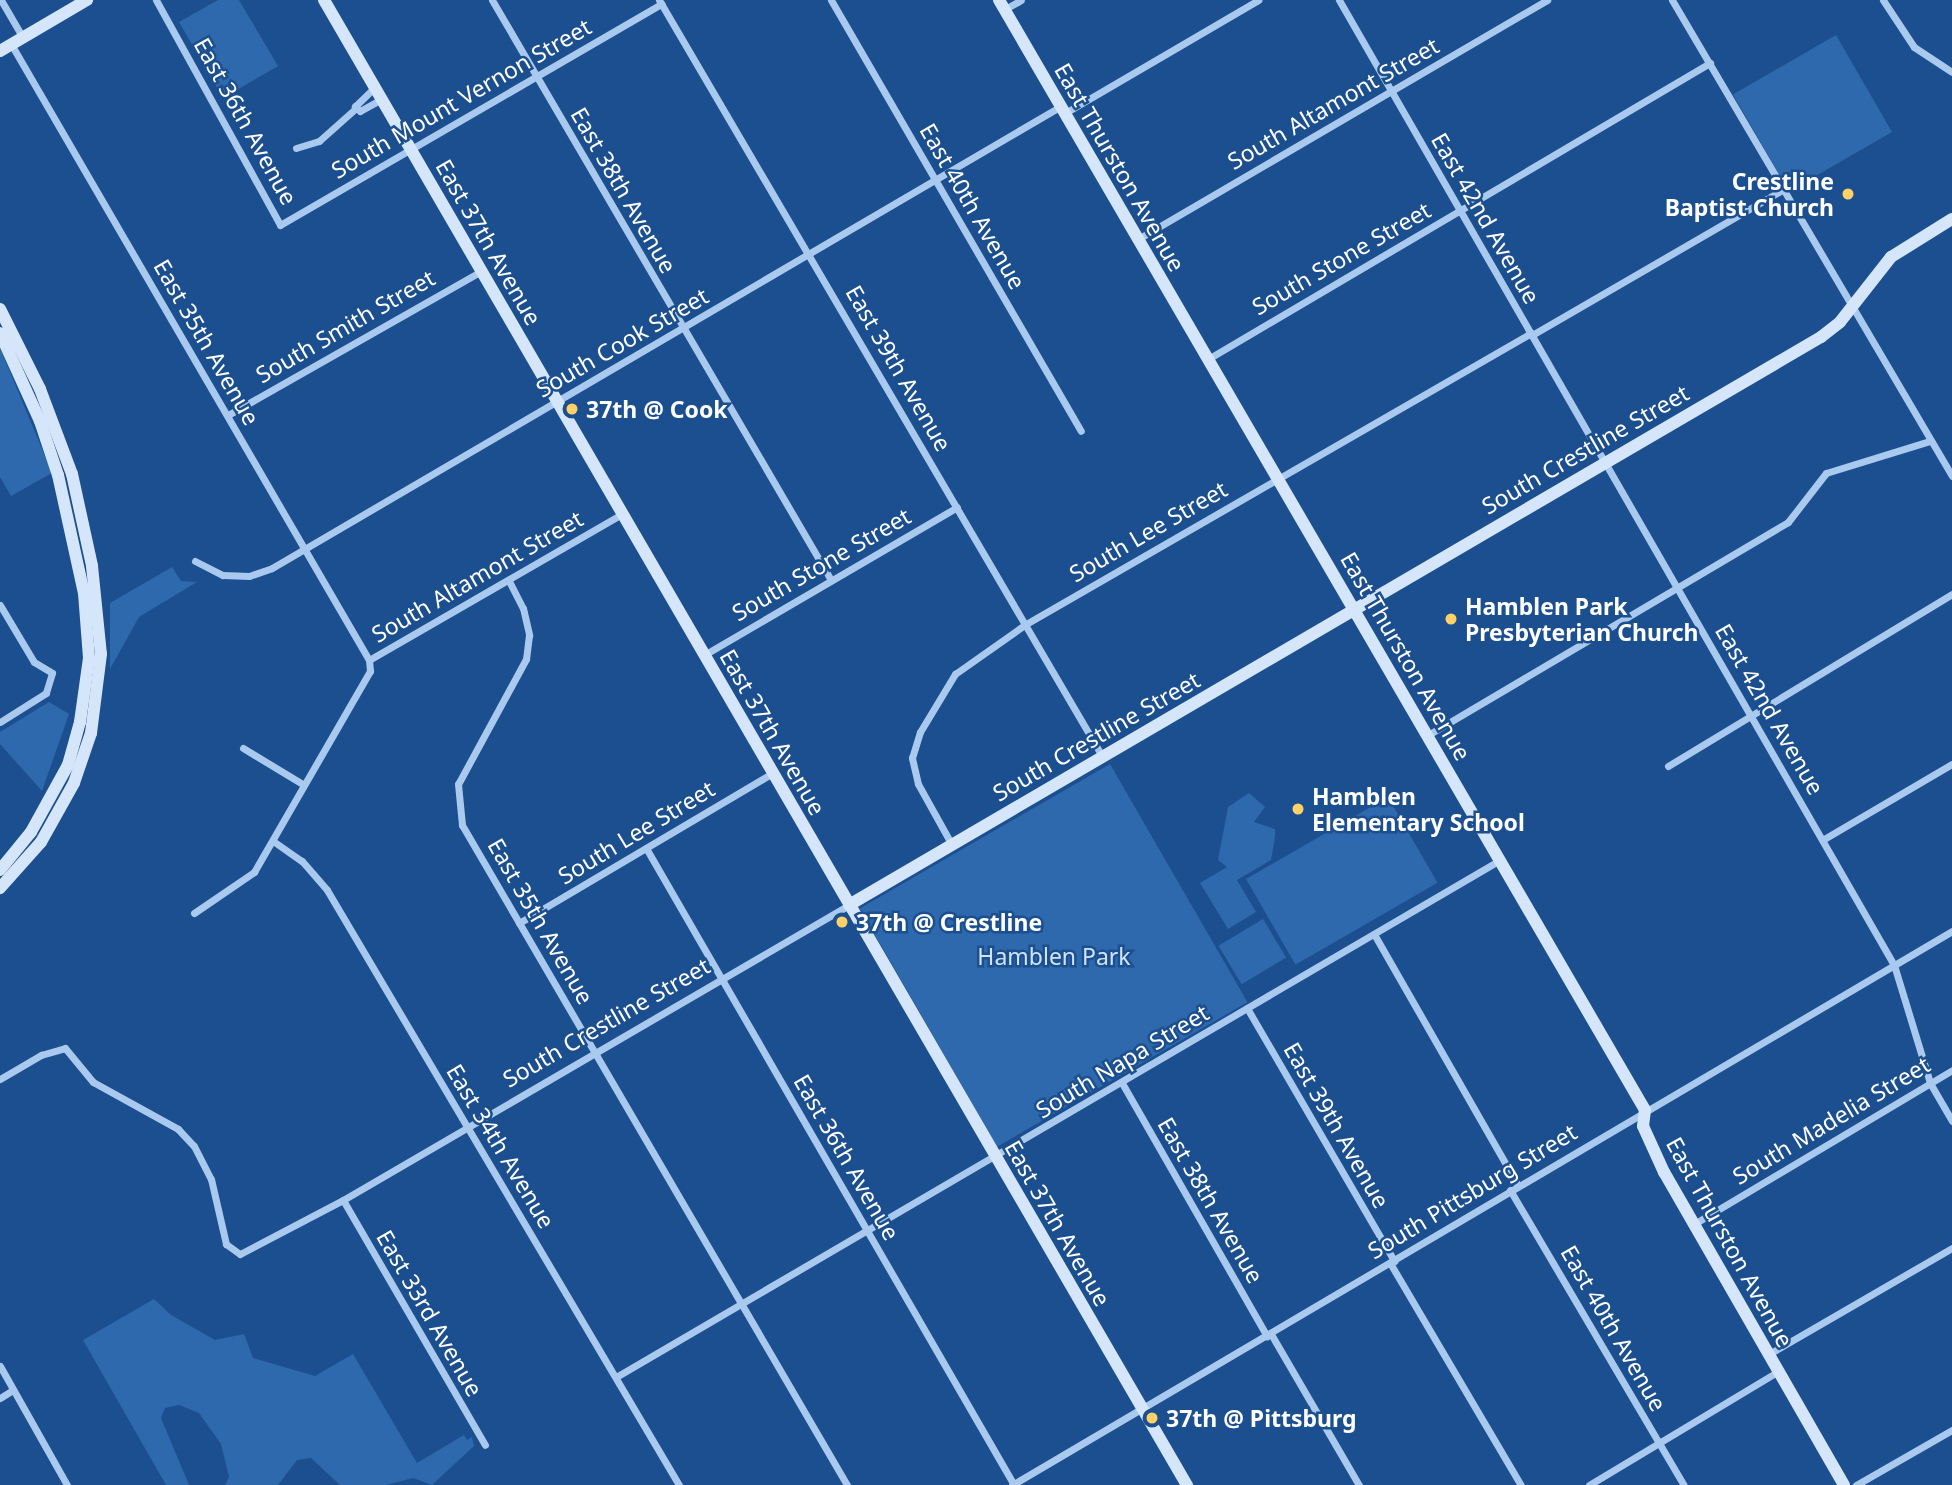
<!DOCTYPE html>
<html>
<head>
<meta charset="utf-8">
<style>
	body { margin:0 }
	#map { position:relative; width:1952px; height:1485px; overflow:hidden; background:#1b4f8f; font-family:"Noto Sans",sans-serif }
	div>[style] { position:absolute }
	.green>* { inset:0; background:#2e69ad; transform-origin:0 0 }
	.street>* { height:7px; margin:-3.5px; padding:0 3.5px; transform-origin:3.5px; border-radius:3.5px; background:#a9c9ee }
	.secondary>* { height:12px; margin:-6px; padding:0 6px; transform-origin:6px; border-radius:6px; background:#d6e6fa }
	.dots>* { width:19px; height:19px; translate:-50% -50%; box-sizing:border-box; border:4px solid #1b4f8f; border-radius:50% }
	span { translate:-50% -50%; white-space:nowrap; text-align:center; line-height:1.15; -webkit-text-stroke:5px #1b4f8f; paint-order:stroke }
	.street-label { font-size:23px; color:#fff }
	.poi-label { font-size:23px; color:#fff; font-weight:700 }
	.right { translate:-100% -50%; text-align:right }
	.left { translate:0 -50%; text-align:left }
	.park-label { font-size:23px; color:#cfe3fa }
</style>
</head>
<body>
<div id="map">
	<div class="green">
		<i style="clip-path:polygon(218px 0,239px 0,278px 66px,223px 98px,179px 22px)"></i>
		<i style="left:1836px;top:35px;width:112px;height:119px;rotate:60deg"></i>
		<i style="clip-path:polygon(0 348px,52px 473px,11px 496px,0 477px)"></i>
		<i style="clip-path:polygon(172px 567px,181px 581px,197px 582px,139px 617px,110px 669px,110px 603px)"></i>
		<i style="clip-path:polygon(49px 702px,69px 714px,42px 791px,0 744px,0 732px)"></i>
		<i style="left:1110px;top:764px;width:275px;height:289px;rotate:60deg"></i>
		<i style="clip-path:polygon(1249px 793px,1265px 807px,1254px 822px,1275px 829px,1275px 837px,1271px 860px,1237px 880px,1256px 912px,1228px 929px,1200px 883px,1227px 867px,1218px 860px,1228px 807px)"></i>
		<i style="left:1388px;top:797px;width:99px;height:164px;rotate:60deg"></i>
		<i style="left:1263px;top:919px;width:45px;height:52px;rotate:59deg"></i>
		<i style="clip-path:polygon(154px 1299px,171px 1315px,215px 1340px,244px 1334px,253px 1358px,315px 1376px,353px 1354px,417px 1463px,464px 1435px,467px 1440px,472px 1437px,474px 1446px,432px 1485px,413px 1478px,386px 1485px,340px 1485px,311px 1458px,297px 1460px,278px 1485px,225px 1485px,229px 1477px,221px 1444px,199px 1413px,179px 1405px,165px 1408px,161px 1418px,189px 1485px,166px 1485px,83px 1340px)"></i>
	</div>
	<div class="street">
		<i style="left:1px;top:0;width:44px;rotate:59.9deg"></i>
		<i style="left:156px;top:0;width:257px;rotate:61.1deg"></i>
		<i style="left:280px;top:225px;width:441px;rotate:-30.1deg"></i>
		<i style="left:492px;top:0;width:672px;rotate:59.69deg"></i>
		<i style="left:659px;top:0;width:876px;rotate:59.63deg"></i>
		<i style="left:831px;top:0;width:498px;rotate:59.9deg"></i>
		<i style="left:1339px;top:0;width:1113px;rotate:60.1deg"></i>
		<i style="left:1894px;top:965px;width:123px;rotate:73deg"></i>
		<i style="left:1930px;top:1083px;width:44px;rotate:59.9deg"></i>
		<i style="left:1672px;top:0;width:552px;rotate:59.53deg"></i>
		<i style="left:1883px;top:0;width:56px;rotate:56.6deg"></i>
		<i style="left:1914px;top:47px;width:45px;rotate:33.3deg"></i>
		<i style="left:1005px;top:9px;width:18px;rotate:-29deg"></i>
		<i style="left:11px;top:44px;width:712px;rotate:59.84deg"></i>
		<i style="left:375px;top:87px;width:28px;rotate:136deg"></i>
		<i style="left:355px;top:106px;width:7px;rotate:45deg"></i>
		<i style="left:360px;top:111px;width:25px;rotate:-29deg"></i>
		<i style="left:1065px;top:113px;width:224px;rotate:-30.3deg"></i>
		<i style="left:296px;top:148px;width:24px;rotate:-17deg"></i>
		<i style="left:319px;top:141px;width:50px;rotate:-41.7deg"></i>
		<i style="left:1138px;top:239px;width:474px;rotate:-30.3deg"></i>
		<i style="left:1532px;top:335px;width:291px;rotate:-30.1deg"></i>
		<i style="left:1208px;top:359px;width:583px;rotate:-30.53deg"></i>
		<i style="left:228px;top:415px;width:292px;rotate:-29.6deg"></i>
		<i style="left:195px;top:561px;width:31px;rotate:27deg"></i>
		<i style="left:223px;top:575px;width:26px;rotate:2deg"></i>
		<i style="left:249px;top:576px;width:24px;rotate:-19deg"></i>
		<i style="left:272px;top:568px;width:914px;rotate:-30.35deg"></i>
		<i style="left:509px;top:581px;width:30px;rotate:63deg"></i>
		<i style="left:523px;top:608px;width:28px;rotate:77deg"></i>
		<i style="left:529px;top:635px;width:24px;rotate:97deg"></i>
		<i style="left:526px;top:659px;width:142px;rotate:118.5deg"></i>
		<i style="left:458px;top:784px;width:41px;rotate:84.4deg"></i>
		<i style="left:462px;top:825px;width:764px;rotate:59.74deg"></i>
		<i style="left:0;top:605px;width:66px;rotate:59.2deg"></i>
		<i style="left:34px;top:662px;width:21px;rotate:31deg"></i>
		<i style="left:52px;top:673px;width:21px;rotate:107deg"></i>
		<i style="left:46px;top:693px;width:54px;rotate:147.8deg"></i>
		<i style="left:704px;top:655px;width:293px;rotate:-30.3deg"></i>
		<i style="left:1428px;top:735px;width:418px;rotate:-30.6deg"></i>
		<i style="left:1788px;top:522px;width:62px;rotate:-52.2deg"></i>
		<i style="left:1826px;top:473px;width:109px;rotate:-17.1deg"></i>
		<i style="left:243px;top:748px;width:71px;rotate:31.2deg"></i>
		<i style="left:1668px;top:766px;width:332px;rotate:-31.2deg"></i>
		<i style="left:1824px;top:839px;width:148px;rotate:-30.4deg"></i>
		<i style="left:273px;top:841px;width:35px;rotate:35deg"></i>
		<i style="left:302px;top:861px;width:38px;rotate:49deg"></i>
		<i style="left:327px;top:890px;width:691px;rotate:59.39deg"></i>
		<i style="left:952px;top:845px;width:70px;rotate:-119.1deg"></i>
		<i style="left:918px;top:784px;width:27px;rotate:-103deg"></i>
		<i style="left:912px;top:758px;width:27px;rotate:-73deg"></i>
		<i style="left:920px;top:732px;width:68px;rotate:-58.9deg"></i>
		<i style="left:955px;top:674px;width:87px;rotate:-35.2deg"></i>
		<i style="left:1026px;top:624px;width:583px;rotate:-29.95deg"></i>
		<i style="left:646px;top:848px;width:736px;rotate:59.98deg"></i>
		<i style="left:194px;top:913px;width:73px;rotate:-34.3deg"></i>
		<i style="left:254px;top:872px;width:232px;rotate:-60deg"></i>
		<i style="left:370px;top:671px;width:11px;rotate:-95deg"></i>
		<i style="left:369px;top:660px;width:292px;rotate:-30deg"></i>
		<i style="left:519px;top:923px;width:295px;rotate:-30.6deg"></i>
		<i style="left:1374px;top:934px;width:289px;rotate:60.2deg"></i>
		<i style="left:1247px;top:1008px;width:293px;rotate:59.8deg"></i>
		<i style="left:0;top:1079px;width:48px;rotate:-30.3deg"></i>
		<i style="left:41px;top:1055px;width:25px;rotate:-16deg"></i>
		<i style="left:65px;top:1048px;width:44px;rotate:50.5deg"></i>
		<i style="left:93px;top:1082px;width:97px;rotate:28.9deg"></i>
		<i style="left:178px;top:1129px;width:23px;rotate:47deg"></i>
		<i style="left:194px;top:1146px;width:37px;rotate:63deg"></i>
		<i style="left:211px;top:1179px;width:67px;rotate:77deg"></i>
		<i style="left:226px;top:1244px;width:17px;rotate:36deg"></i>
		<i style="left:240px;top:1254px;width:116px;rotate:-27.7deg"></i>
		<i style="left:343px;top:1200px;width:586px;rotate:-30.24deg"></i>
		<i style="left:1122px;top:1083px;width:292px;rotate:60.2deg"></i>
		<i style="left:1510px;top:1190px;width:342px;rotate:59.5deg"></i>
		<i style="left:343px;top:1200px;width:283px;rotate:59.9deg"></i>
		<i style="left:1694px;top:1224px;width:300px;rotate:-30.8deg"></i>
		<i style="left:1390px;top:1263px;width:258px;rotate:59.5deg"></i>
		<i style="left:1271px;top:1334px;width:175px;rotate:59.8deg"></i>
		<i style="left:1769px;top:1354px;width:211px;rotate:-30.1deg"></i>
		<i style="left:0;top:1366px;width:137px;rotate:60.6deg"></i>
		<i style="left:616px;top:1377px;width:1024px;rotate:-30.32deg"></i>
		<i style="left:0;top:1398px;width:15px;rotate:-32deg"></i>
		<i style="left:1012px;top:1485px;width:1091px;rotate:-30.51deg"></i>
		<i style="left:1589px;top:1485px;width:222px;rotate:-31deg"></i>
		<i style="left:1856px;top:1485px;width:111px;rotate:-29.8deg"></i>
	</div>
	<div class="secondary">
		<i style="left:324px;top:0;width:1718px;rotate:59.84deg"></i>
		<i style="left:999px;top:0;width:1284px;rotate:59.8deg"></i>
		<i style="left:1645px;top:1110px;width:16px;rotate:97deg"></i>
		<i style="left:1643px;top:1126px;width:51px;rotate:65.5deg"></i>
		<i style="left:1664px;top:1172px;width:361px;rotate:60.1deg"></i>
		<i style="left:0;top:51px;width:101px;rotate:-30.4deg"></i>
		<i style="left:0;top:309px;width:89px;rotate:63.4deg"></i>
		<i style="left:40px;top:389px;width:91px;rotate:69.4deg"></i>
		<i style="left:72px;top:474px;width:94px;rotate:77.7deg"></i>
		<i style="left:92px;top:566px;width:88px;rotate:84.2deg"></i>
		<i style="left:101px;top:654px;width:80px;rotate:97.2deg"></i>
		<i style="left:91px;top:733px;width:53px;rotate:108.8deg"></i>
		<i style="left:74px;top:783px;width:68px;rotate:119.2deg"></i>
		<i style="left:41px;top:842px;width:62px;rotate:131.7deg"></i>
		<i style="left:0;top:333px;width:97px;rotate:65.6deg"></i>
		<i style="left:40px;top:421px;width:57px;rotate:71.6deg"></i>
		<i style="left:58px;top:475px;width:121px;rotate:77.6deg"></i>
		<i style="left:84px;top:593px;width:65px;rotate:85.6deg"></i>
		<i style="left:89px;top:658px;width:65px;rotate:98deg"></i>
		<i style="left:80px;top:722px;width:45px;rotate:105.6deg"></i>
		<i style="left:68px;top:765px;width:77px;rotate:118.9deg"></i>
		<i style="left:31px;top:832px;width:49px;rotate:129.2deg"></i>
		<i style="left:849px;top:905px;width:1126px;rotate:-30.3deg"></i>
		<i style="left:1821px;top:337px;width:24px;rotate:-38deg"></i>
		<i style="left:1840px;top:322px;width:83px;rotate:-51.9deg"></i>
		<i style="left:1891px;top:257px;width:72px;rotate:-31.9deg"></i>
	</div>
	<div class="dots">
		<i style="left:1848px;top:194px;background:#ffd166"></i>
		<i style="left:572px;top:409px;background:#ffd166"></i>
		<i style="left:1451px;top:619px;background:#ffd166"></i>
		<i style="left:1298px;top:809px;background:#ffd166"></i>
		<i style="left:842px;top:922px;background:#ffd166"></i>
		<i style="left:1152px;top:1418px;background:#ffd166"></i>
	</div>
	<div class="street-label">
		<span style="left:461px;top:98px;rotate:-30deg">South Mount Vernon Street</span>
		<span style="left:1333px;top:103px;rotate:-30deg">South Altamont Street</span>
		<span style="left:246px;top:121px;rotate:61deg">East 36th Avenue</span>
		<span style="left:1120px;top:167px;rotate:60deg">East Thurston Avenue</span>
		<span style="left:624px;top:190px;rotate:60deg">East 38th Avenue</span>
		<span style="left:973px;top:206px;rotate:60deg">East 40th Avenue</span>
		<span style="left:1486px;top:218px;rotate:60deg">East 42nd Avenue</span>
		<span style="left:489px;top:242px;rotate:60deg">East 37th Avenue</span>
		<span style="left:1341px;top:258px;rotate:-30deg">South Stone Street</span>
		<span style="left:345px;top:326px;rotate:-30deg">South Smith Street</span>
		<span style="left:207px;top:342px;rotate:60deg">East 35th Avenue</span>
		<span style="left:622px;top:342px;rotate:-30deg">South Cook Street</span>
		<span style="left:899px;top:368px;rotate:60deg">East 39th Avenue</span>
		<span style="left:1585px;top:449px;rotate:-30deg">South Crestline Street</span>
		<span style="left:1148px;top:531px;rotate:-30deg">South Lee Street</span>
		<span style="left:821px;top:564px;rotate:-30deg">South Stone Street</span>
		<span style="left:477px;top:576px;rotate:-30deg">South Altamont Street</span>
		<span style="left:1406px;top:656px;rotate:60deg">East Thurston Avenue</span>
		<span style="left:1770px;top:709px;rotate:60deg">East 42nd Avenue</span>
		<span style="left:773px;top:732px;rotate:60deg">East 37th Avenue</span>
		<span style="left:1096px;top:736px;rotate:-30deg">South Crestline Street</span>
		<span style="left:636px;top:832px;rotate:-31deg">South Lee Street</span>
		<span style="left:541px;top:921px;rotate:60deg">East 35th Avenue</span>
		<span style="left:606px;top:1022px;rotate:-30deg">South Crestline Street</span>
		<span style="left:1122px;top:1061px;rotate:-31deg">South Napa Street</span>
		<span style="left:1831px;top:1120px;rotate:-31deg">South Madelia Street</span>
		<span style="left:1337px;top:1125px;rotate:60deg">East 39th Avenue</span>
		<span style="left:501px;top:1146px;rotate:59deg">East 34th Avenue</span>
		<span style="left:847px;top:1157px;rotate:60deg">East 36th Avenue</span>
		<span style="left:1472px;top:1191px;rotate:-31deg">South Pittsburg Street</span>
		<span style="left:1211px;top:1200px;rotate:60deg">East 38th Avenue</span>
		<span style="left:1058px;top:1223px;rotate:60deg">East 37th Avenue</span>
		<span style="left:1730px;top:1242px;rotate:61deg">East Thurston Avenue</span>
		<span style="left:430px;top:1313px;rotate:60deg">East 33rd Avenue</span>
		<span style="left:1614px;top:1328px;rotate:60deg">East 40th Avenue</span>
	</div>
	<div class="poi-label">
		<span class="right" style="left:1834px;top:194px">Crestline<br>Baptist Church</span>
		<span class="left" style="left:586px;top:409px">37th @ Cook</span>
		<span class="left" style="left:1465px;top:619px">Hamblen Park<br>Presbyterian Church</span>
		<span class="left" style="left:1312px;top:809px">Hamblen<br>Elementary School</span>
		<span class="left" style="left:856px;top:922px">37th @ Crestline</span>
		<span class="left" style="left:1166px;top:1418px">37th @ Pittsburg</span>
	</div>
	<div class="park-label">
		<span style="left:1054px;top:956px">Hamblen Park</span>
	</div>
</div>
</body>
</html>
